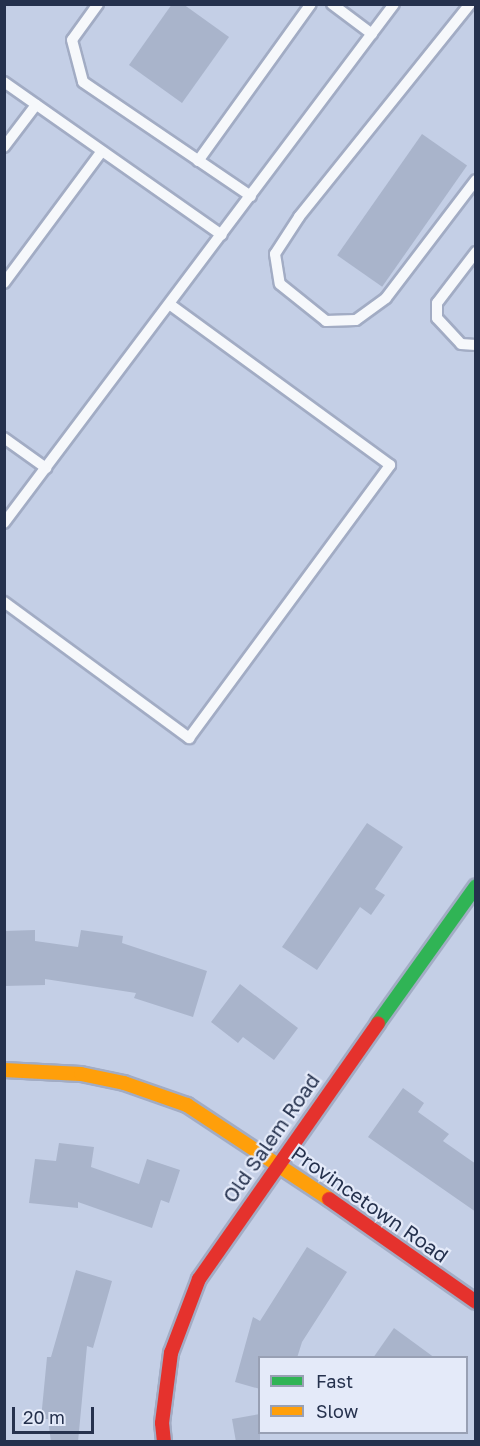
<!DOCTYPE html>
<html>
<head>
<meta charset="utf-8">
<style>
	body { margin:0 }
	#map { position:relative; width:480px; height:1446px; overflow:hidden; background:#c4cfe6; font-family:"Golos Text",sans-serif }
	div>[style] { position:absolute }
	.building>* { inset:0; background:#a9b4cb; transform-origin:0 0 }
	.roads { filter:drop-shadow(2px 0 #a2acc4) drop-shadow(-2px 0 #a2acc4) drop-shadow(0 2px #a2acc4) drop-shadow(0 -2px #a2acc4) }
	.lane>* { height:10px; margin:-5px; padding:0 5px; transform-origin:5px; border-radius:5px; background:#f6f8fb }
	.fast>* { height:14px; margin:-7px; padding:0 7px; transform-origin:7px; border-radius:7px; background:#30b455 }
	.slow>* { height:14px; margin:-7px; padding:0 7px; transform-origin:7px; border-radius:7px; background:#ff9f0a }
	.jam>* { height:14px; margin:-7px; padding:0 7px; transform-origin:7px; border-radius:7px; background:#e5322d }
	span { translate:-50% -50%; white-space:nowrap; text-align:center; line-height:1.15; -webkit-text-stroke:4.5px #e4eaf9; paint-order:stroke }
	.street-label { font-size:20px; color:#25314d }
	.frame { position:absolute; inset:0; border:6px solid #25314d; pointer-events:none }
	.legend { position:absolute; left:258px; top:1356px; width:210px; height:78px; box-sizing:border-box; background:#e4eaf9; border:2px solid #98a0b4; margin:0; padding:8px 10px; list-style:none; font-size:18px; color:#25314d }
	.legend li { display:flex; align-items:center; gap:12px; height:30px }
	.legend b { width:30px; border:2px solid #98a0b4 }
	.scale { position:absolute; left:12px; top:1407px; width:82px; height:27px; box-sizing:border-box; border:3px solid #25314d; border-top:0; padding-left:8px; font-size:18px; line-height:21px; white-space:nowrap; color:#25314d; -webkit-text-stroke:4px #e4eaf9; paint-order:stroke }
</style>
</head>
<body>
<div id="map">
	<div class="building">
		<i style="clip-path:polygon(172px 4px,183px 4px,229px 37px,182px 103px,129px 65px)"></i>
		<i style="left:422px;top:134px;width:55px;height:148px;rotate:35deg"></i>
		<i style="clip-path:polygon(367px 823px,403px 847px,375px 889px,385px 895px,371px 915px,360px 907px,317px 970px,282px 947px)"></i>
		<i style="clip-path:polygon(35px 930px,35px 941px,78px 947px,81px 930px,123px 936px,122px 943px,207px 971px,193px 1017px,134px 998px,136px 993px,45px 979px,45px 985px,4px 986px,4px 931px)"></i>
		<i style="clip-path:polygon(240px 984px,298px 1028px,274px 1060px,243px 1037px,238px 1043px,211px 1022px)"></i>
		<i style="clip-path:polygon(403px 1088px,424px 1103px,418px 1112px,449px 1134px,443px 1141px,476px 1164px,476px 1212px,368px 1137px)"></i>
		<i style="clip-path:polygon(59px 1143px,94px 1147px,91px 1167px,139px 1184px,147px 1159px,180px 1170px,169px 1203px,161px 1200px,152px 1228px,78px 1202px,78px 1208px,29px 1203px,35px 1159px,56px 1161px)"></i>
		<i style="clip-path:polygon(307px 1247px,347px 1272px,302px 1342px,297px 1358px,260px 1358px,260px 1389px,235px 1382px,253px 1317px,260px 1321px)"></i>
		<i style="clip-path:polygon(76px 1270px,112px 1281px,93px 1348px,87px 1346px,78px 1442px,51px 1442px,48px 1419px,41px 1419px,47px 1357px,51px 1357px)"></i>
		<i style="clip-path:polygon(394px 1328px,435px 1358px,373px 1358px)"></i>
		<i style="clip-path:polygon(260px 1414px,260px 1442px,236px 1442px,232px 1419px)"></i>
	</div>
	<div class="roads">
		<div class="lane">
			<i style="left:98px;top:4px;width:44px;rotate:125.8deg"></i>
			<i style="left:72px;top:40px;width:43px;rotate:75.3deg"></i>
			<i style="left:83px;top:82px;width:203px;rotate:34.2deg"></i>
			<i style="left:332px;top:4px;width:50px;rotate:36.9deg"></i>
			<i style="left:470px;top:4px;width:273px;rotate:128.8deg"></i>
			<i style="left:299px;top:217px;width:44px;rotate:123deg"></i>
			<i style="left:275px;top:254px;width:30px;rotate:81deg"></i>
			<i style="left:280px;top:284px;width:59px;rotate:38.8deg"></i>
			<i style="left:326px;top:321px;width:30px;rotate:-2deg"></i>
			<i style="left:356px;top:320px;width:37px;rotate:-36deg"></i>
			<i style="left:386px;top:298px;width:148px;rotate:-52.7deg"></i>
			<i style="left:4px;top:82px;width:266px;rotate:35.1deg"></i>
			<i style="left:4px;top:147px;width:53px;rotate:-52.7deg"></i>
			<i style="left:198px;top:161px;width:193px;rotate:-54.3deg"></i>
			<i style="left:476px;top:252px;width:64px;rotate:127.4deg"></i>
			<i style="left:437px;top:303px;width:15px;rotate:90deg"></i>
			<i style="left:437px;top:318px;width:35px;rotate:47deg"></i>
			<i style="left:461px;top:344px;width:15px;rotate:4deg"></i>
			<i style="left:4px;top:283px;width:164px;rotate:-53.4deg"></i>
			<i style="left:4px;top:438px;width:52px;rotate:35.5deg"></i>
			<i style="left:4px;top:523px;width:649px;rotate:-53.08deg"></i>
			<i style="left:4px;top:602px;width:230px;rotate:36.3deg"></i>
			<i style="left:189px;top:738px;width:339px;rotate:-53.6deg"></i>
			<i style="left:390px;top:465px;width:273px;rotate:-143.9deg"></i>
		</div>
		<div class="fast">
			<i style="left:378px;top:1023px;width:168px;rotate:-54.4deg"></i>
		</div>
		<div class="slow">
			<i style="left:4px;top:1070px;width:77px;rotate:3deg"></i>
			<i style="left:81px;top:1074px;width:44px;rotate:11.8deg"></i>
			<i style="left:124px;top:1083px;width:67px;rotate:19.2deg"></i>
			<i style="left:187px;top:1105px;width:170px;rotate:33.5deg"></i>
		</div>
		<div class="jam">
			<i style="left:329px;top:1199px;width:179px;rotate:35deg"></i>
			<i style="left:164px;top:1442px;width:19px;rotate:-96deg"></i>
			<i style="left:162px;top:1423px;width:71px;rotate:-82.7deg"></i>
			<i style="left:171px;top:1353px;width:79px;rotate:-69.3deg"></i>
			<i style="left:199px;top:1279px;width:312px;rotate:-55deg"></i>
		</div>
	</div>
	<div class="street-label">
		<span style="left:271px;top:1138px;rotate:-55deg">Old Salem Road</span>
		<span style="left:370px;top:1204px;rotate:35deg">Provincetown Road</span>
	</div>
	<div class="frame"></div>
	<ul class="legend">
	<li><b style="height:8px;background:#30b455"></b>Fast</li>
	<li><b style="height:8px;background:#ff9f0a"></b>Slow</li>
	</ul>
	<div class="scale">20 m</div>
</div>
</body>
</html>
